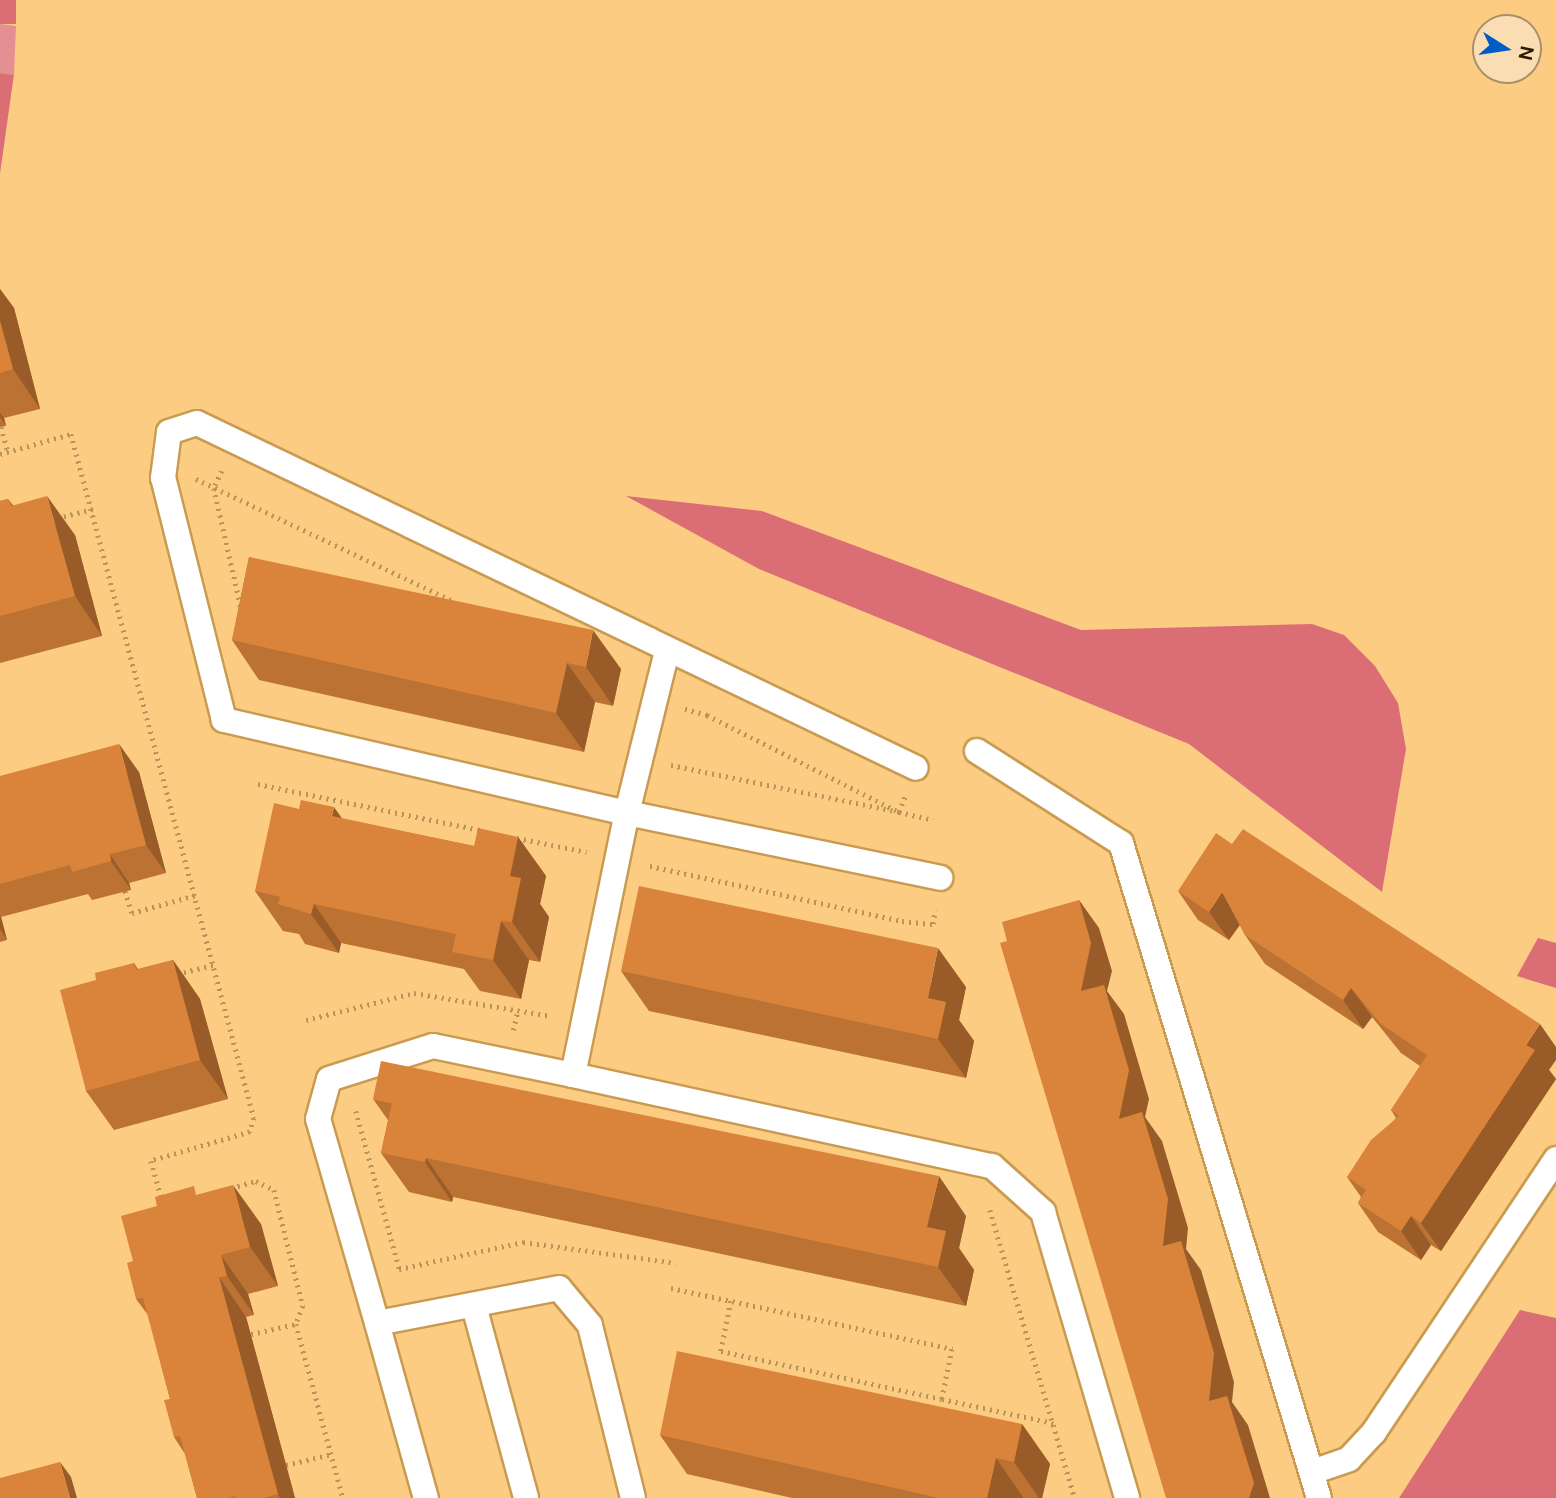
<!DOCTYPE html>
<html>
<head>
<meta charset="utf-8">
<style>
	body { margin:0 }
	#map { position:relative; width:1556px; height:1498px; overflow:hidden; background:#fccc82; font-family:"DM Sans",sans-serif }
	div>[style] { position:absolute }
	.green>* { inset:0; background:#e48f92 }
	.forest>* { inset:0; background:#db6e75; transform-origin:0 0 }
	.path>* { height:4.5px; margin-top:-2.25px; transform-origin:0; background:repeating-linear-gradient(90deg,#b99358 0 2px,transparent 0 7px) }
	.roads { filter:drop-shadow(2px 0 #c99b51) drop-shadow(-2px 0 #c99b51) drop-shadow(0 2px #c99b51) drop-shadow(0 -2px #c99b51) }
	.lane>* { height:24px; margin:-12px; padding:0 12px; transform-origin:12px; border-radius:12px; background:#fff }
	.wall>* { inset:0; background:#bb7233 }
	.shaded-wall>* { inset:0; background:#995c29 }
	.building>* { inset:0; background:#da843b }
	span { translate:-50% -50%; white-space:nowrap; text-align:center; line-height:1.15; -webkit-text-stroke:5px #faddb2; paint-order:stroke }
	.north { position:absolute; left:1472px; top:14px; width:70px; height:70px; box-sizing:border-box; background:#faddb2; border:2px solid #a88f6b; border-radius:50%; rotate:102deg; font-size:19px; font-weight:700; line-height:28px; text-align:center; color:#2c1a00 }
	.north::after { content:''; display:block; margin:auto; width:24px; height:32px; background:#015dc6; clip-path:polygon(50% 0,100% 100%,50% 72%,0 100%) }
</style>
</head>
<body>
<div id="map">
	<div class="green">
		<i style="clip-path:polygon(0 24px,16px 26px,14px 75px,0 73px)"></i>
	</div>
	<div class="forest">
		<i style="left:0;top:0;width:16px;height:24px"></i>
		<i style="left:0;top:73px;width:14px;height:112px;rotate:8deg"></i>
		<i style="clip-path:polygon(626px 496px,762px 511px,1081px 630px,1312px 624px,1344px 635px,1375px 666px,1398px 703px,1406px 749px,1382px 892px,1189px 744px,759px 569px)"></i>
		<i style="clip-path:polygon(1538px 938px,1556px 943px,1556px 988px,1517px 976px)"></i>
		<i style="clip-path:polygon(1520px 1310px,1556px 1318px,1556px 1498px,1399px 1498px)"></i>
	</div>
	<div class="path">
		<i style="left:1px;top:427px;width:26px;rotate:74deg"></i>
		<i style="left:0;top:454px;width:74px;rotate:-15.7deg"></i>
		<i style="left:71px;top:434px;width:708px;rotate:75.02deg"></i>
		<i style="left:254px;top:1118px;width:15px;rotate:106deg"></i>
		<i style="left:250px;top:1132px;width:103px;rotate:163.7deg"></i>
		<i style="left:151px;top:1161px;width:40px;rotate:74deg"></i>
		<i style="left:222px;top:471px;width:19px;rotate:115deg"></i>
		<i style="left:214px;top:488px;width:123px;rotate:77.3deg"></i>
		<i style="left:196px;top:479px;width:282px;rotate:25.4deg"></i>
		<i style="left:57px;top:518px;width:37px;rotate:-14deg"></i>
		<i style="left:685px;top:709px;width:23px;rotate:15deg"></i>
		<i style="left:707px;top:715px;width:215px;rotate:26.8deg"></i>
		<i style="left:899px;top:812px;width:35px;rotate:13deg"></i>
		<i style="left:671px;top:765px;width:233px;rotate:11.6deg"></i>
		<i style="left:899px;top:812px;width:17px;rotate:-69deg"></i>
		<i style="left:258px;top:784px;width:228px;rotate:11.7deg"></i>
		<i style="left:517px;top:838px;width:71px;rotate:11.3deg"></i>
		<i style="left:650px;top:866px;width:258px;rotate:12.3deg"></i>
		<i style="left:902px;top:921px;width:31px;rotate:6deg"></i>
		<i style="left:933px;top:924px;width:14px;rotate:-82deg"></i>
		<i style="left:125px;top:891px;width:23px;rotate:72deg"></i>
		<i style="left:132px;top:913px;width:66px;rotate:-15.7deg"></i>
		<i style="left:177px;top:974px;width:38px;rotate:-14deg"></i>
		<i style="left:306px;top:1020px;width:111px;rotate:-14deg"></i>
		<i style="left:414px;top:993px;width:139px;rotate:9.5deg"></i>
		<i style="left:513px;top:1030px;width:21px;rotate:-76deg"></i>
		<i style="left:356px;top:1111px;width:166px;rotate:74.6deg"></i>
		<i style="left:231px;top:1188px;width:26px;rotate:-16deg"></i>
		<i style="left:256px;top:1181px;width:20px;rotate:27deg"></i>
		<i style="left:274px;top:1190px;width:120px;rotate:76deg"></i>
		<i style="left:303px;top:1306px;width:19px;rotate:111deg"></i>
		<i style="left:296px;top:1324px;width:180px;rotate:74.9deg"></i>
		<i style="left:990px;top:1210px;width:300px;rotate:73.6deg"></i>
		<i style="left:399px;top:1269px;width:127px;rotate:-12.3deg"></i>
		<i style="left:523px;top:1242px;width:154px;rotate:7.8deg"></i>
		<i style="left:671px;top:1288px;width:288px;rotate:12.2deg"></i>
		<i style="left:952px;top:1349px;width:51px;rotate:101.3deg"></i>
		<i style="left:942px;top:1399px;width:114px;rotate:12.2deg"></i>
		<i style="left:731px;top:1301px;width:51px;rotate:101.3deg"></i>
		<i style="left:721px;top:1351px;width:226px;rotate:12.3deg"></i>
		<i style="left:251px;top:1334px;width:46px;rotate:-12.5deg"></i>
		<i style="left:286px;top:1465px;width:47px;rotate:-13.4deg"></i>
	</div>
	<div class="roads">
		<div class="lane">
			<i style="left:667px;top:651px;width:167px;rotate:103.9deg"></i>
			<i style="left:627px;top:813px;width:320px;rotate:11.7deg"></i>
			<i style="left:977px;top:751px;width:171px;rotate:32.6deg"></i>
			<i style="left:1121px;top:843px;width:684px;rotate:73.18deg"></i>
			<i style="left:573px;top:1075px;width:429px;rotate:12.3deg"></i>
			<i style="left:992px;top:1166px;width:69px;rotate:42deg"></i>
			<i style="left:1043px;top:1212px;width:298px;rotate:73.6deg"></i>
			<i style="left:474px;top:1306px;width:199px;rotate:74.8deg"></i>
			<i style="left:377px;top:1323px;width:182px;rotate:74.4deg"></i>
			<i style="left:1312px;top:1472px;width:39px;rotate:-19deg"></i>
			<i style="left:1349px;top:1459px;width:37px;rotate:-47deg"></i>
			<i style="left:1374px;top:1432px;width:328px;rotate:-56.3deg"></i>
			<i style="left:633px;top:1498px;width:178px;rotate:-104deg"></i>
			<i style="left:590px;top:1325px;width:48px;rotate:-130deg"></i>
			<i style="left:559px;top:1288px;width:185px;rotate:169.1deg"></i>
			<i style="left:377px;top:1323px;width:212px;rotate:-106.1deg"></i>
			<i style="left:318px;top:1119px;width:41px;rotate:-74.6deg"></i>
			<i style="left:329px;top:1079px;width:109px;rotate:-17.6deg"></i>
			<i style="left:433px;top:1046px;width:143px;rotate:11.7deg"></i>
			<i style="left:573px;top:1075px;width:268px;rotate:-78.4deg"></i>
			<i style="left:627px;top:813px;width:414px;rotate:-167deg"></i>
			<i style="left:224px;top:720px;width:250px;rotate:-104.1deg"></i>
			<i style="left:163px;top:478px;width:46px;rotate:-82.6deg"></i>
			<i style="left:169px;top:432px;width:29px;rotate:-18deg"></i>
			<i style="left:197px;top:423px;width:797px;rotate:25.63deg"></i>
		</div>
	</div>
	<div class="wall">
		<i style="clip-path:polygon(0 289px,14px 308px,40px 409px,4px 418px,6px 426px,0 427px)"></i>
		<i style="clip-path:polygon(8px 499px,13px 505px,75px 535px,102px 636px,0 663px,0 501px)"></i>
		<i style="clip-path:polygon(249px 557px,621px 669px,613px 706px,595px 702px,584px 752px,259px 680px,232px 640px)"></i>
		<i style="clip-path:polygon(139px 772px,166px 873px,129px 883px,131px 890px,92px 900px,88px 894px,1px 917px,7px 940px,0 942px,0 776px)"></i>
		<i style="clip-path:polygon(342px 819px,474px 846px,518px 837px,546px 876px,540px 904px,549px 917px,540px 962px,529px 960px,521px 999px,480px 991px,464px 969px,341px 943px,339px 953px,305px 944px,299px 934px,283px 931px,255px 891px)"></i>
		<i style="clip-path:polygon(1178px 891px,1549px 1070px,1556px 1079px,1441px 1251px,1431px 1245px,1421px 1260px,1378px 1232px,1358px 1203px,1361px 1197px,1347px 1177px,1396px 1118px,1391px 1110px,1420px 1066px,1401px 1053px,1372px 1017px,1363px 1029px,1265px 964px,1245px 935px,1240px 925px,1229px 940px,1198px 920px)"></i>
		<i style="clip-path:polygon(173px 960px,200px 999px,228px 1099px,114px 1130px,86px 1091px,96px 980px,134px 963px,138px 969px)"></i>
		<i style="clip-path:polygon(621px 971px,966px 987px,959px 1020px,974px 1041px,966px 1078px,649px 1011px)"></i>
		<i style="clip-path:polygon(373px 1099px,966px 1216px,959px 1248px,974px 1270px,966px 1306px,453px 1197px,452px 1202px,409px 1192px,381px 1153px,388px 1120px)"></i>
		<i style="clip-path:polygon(199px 1194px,261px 1224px,278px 1286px,248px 1294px,254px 1315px,246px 1317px,295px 1498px,197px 1498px,185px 1454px,174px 1437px,170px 1399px,148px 1315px,136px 1299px)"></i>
		<i style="clip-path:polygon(1022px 1424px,1050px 1464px,1042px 1498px,792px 1498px,687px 1474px,660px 1435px)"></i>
	</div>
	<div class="shaded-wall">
		<i style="clip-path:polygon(0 289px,14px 308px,40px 409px,13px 369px,0 321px)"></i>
		<i style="clip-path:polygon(0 413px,4px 418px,6px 426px,0 417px)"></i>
		<i style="clip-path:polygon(47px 496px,75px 535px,102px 636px,75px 596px)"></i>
		<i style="clip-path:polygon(593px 630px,621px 669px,613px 706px,586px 667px)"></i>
		<i style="clip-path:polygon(567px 663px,595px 702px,584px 752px,556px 713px)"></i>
		<i style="clip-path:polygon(119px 744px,139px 772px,166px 873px,146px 845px)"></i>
		<i style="clip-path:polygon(334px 807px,362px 847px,332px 816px)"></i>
		<i style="clip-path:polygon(518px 837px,546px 876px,540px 904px,549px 917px,540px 962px,512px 922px,510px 876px)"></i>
		<i style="clip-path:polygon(110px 854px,129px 883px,131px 890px,111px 861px)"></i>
		<i style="clip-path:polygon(1222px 892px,1243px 920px,1229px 940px,1209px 912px)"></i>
		<i style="clip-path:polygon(1079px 900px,1099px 928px,1112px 971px,1107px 991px,1124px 1014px,1149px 1099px,1145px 1117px,1162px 1141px,1188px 1228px,1186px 1249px,1201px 1270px,1234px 1382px,1232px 1402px,1248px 1425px,1270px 1498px,1249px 1498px,1209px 1401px,1163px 1246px,1119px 1119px,1081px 991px)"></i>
		<i style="clip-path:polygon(314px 904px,341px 943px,339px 953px,311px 914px)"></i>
		<i style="clip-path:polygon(0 916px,1px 917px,7px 940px,0 929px)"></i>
		<i style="clip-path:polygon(501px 921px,529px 960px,521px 999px,493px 960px)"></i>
		<i style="clip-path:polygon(938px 948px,966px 987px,959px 1020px,974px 1041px,966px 1078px,938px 1039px,928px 998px)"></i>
		<i style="clip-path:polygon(173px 960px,200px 999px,228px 1099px,200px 1060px)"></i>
		<i style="clip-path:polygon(1351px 988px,1372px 1017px,1363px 1029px,1343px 1000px)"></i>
		<i style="clip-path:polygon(1540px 1024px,1556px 1047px,1556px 1060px,1549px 1070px,1556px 1079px,1441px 1251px,1421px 1223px,1526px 1045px)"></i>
		<i style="clip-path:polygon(426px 1158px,453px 1197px,452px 1202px,425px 1162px)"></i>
		<i style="clip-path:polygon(939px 1176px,966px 1216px,959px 1248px,974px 1270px,966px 1306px,938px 1267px,927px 1227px)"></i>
		<i style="clip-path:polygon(233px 1185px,261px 1224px,278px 1286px,250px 1247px)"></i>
		<i style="clip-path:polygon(1411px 1216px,1431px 1245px,1421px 1260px,1401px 1231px)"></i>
		<i style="clip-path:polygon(221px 1255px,248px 1294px,254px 1315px,227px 1276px)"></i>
		<i style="clip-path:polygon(219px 1277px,246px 1317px,295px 1498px,280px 1498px,278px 1494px)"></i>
		<i style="clip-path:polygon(1022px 1424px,1050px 1464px,1042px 1498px,1039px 1498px,1014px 1462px)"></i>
		<i style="clip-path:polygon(996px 1458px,1023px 1497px,1023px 1498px,987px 1498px)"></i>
		<i style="clip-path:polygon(60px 1462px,71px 1477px,77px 1498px,70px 1498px)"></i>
	</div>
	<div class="building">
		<i style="clip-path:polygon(0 321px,13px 369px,0 373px)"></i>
		<i style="clip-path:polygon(47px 496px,75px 596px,0 616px,0 501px,8px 499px,11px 506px)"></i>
		<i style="clip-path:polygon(249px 557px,593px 630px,586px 667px,567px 663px,556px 713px,232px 640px)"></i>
		<i style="clip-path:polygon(119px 744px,146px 845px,110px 854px,111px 861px,72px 872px,70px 865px,0 884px,0 776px)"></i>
		<i style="clip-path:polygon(301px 800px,334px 807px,332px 816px,474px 846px,478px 828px,518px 837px,510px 876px,521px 878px,512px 922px,501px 921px,493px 960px,452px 952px,456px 934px,314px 904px,311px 914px,278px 904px,280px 897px,255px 891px,274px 803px,299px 809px)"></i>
		<i style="clip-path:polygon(1243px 829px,1540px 1024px,1526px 1045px,1535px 1050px,1421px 1223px,1411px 1216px,1401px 1231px,1358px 1203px,1366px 1190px,1347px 1177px,1371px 1140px,1399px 1116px,1391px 1110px,1427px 1055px,1381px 1024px,1351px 988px,1343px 1000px,1245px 935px,1222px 892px,1209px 912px,1178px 891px,1216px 833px,1232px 844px)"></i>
		<i style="clip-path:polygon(639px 886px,938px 948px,928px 998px,946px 1002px,938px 1039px,621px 971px)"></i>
		<i style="clip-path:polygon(1079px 900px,1091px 943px,1081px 991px,1104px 985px,1129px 1070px,1119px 1119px,1142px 1112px,1168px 1199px,1163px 1246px,1181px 1241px,1214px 1353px,1209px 1401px,1227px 1396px,1254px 1483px,1249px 1498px,1166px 1498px,1000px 943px,1007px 941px,1002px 922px)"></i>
		<i style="clip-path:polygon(173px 960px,200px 1060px,86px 1091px,60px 990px,96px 980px,95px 973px,134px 963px,136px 970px)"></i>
		<i style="clip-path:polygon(381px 1061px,939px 1176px,927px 1227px,946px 1231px,938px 1267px,426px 1158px,425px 1162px,381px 1153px,392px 1103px,373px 1099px)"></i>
		<i style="clip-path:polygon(233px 1185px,250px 1247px,221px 1255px,227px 1276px,219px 1277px,278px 1494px,264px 1498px,236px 1498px,235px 1496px,229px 1498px,197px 1498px,180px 1436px,174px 1437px,164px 1400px,170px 1399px,143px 1298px,136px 1299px,127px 1263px,133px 1261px,121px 1216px,157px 1206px,155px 1197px,194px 1186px,196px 1195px)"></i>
		<i style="clip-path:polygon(677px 1351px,1022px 1424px,1014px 1462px,996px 1458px,987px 1498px,939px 1498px,660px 1435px)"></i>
		<i style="clip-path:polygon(60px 1462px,70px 1498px,0 1498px,0 1478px)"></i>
	</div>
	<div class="north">N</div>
</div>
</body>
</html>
